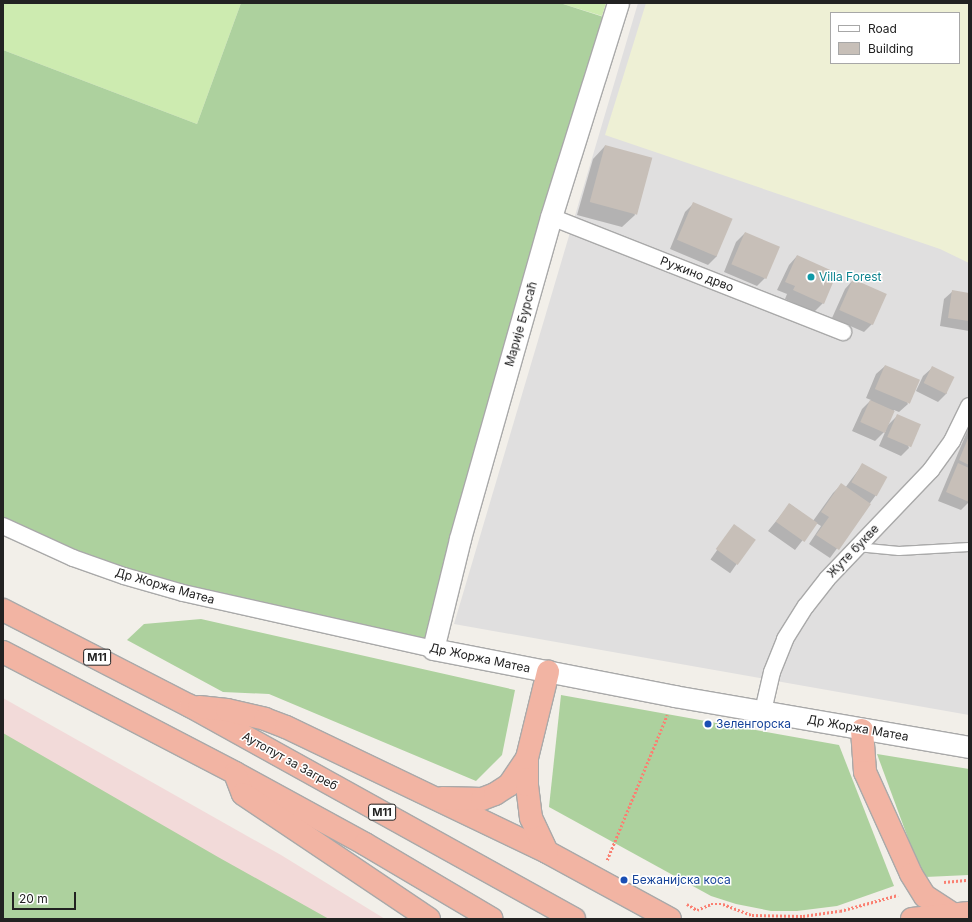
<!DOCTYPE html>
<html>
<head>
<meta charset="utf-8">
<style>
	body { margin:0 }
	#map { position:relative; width:972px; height:922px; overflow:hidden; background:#f2efe9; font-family:Inter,sans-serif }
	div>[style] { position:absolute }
	.residential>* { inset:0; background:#e0dfdf }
	.commercial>* { inset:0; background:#f2dad9 }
	.farmland>* { inset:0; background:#eef0d5 }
	.grass>* { inset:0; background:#cdebb0 }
	.forest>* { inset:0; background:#add19e }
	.shadow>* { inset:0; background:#0003; transform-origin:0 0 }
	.building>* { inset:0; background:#c7bfb8; transform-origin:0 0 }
	.path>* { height:2.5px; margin-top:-1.25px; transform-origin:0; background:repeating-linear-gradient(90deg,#fa8072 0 2px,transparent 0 4px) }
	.roads { filter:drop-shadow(1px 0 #a9a9a9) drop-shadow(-1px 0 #a9a9a9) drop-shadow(0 1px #a9a9a9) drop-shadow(0 -1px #a9a9a9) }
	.service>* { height:8px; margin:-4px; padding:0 4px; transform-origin:4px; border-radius:4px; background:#fff }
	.minor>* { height:16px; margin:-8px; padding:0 8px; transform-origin:8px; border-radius:8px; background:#fff }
	.tertiary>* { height:21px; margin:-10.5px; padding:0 10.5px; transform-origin:10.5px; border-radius:10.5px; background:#fff }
	.trunk>* { height:22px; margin:-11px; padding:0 11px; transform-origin:11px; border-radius:11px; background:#f2b4a3 }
	.dots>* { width:11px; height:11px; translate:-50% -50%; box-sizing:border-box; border:2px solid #fff; border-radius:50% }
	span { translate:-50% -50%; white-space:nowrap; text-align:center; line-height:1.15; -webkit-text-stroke:3px #fff; paint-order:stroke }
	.shield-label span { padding:1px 3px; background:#fff; border:1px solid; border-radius:3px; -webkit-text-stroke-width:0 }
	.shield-label { font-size:11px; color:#222; font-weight:700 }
	.street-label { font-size:12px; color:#222 }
	.culture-label { font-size:12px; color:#0d838f }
	.left { translate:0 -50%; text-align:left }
	.transit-label { font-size:12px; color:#164399 }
	.frame { position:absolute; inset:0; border:4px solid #222; pointer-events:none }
	.legend { position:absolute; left:830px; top:12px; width:130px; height:52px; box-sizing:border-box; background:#fff; border:1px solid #a7a7a7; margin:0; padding:5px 7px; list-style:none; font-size:12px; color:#222 }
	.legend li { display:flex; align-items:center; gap:8px; height:20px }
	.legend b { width:20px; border:1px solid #a7a7a7 }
	.scale { position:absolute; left:12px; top:892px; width:64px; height:18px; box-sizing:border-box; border:2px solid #222; border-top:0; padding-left:5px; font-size:12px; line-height:14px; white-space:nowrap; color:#222; -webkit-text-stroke:3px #fff; paint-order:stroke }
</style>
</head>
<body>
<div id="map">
	<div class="residential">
		<i style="clip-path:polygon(evenodd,638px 3px,969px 3px,969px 715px,454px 624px,638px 3px,831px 13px,959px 13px,959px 63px,831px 63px,831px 13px)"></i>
	</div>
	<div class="commercial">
		<i style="clip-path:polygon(3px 698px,281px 855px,385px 919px,3px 919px)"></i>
	</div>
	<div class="farmland">
		<i style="clip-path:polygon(evenodd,646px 3px,969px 3px,969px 263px,940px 249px,605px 135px,646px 3px,831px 13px,959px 13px,959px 63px,831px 63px,831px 13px)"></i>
	</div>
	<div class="grass">
		<i style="clip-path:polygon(3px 3px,241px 3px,197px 124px,3px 50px)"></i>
		<i style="clip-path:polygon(560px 3px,606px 3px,602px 16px)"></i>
	</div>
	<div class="forest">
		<i style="clip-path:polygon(241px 3px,560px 3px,613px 20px,433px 649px,124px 576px,3px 521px,3px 50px,197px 124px)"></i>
		<i style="clip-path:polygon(201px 619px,515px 690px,502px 755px,476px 781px,269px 694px,223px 692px,127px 640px,144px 624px)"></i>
		<i style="clip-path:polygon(561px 695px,839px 745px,894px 886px,837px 906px,797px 911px,771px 911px,736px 904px,711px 896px,549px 807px)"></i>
		<i style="clip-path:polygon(3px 733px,218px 857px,329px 919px,3px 919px)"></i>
		<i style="clip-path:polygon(877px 754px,969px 769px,969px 875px,925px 877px,919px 868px)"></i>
	</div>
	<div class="shadow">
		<i style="clip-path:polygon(605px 146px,635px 215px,622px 227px,577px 215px,593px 159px)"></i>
		<i style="clip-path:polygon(693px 204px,717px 256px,708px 265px,670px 249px,685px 212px)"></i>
		<i style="clip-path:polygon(745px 233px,765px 278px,757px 286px,724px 272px,736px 242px)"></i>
		<i style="clip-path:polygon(797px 256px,823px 303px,814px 312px,785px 299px,787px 294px,777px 290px,789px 265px)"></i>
		<i style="clip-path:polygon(853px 280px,873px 323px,864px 332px,832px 318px,845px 289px)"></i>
		<i style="clip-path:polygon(953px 291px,969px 294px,969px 331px,940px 326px,944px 299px)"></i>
		<i style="clip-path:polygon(885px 366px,908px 404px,899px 412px,894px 410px,887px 426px,898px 415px,909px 448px,901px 456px,879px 446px,886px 430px,875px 441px,852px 431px,862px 409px,871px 400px,866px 398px,876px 374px)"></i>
		<i style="clip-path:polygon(932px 368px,947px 393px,938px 402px,916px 391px,923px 376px)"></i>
		<i style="clip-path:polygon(969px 427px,969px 502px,961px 510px,938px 501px)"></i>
		<i style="clip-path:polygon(862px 465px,876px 495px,830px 558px,809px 544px,821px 526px,816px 523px,795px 550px,768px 531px,790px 504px,813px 521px,833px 493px,841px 485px,845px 488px)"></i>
		<i style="left:734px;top:526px;width:24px;height:41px;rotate:35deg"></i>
	</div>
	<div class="building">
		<i style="left:605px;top:145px;width:49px;height:59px;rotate:15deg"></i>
		<i style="left:693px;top:202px;width:43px;height:41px;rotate:23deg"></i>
		<i style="left:745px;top:232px;width:38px;height:35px;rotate:23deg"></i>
		<i style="clip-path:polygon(797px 255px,837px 273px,824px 304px,793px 290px,795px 286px,785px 282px)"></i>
		<i style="left:853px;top:279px;width:37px;height:34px;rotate:24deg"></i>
		<i style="clip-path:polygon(952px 290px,969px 293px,969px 321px,948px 318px)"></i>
		<i style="left:885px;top:365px;width:38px;height:26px;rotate:23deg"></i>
		<i style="left:932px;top:366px;width:25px;height:19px;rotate:26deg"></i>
		<i style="left:870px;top:400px;width:27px;height:24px;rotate:24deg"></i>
		<i style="left:897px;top:414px;width:26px;height:25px;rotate:23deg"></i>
		<i style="clip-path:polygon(969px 436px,969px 465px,959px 460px)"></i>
		<i style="left:862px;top:463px;width:29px;height:22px;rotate:29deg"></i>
		<i style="clip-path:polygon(958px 463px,969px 468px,969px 502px,946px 492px)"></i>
		<i style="clip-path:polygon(841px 483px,871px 504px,839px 550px,816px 535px,829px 517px,821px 512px)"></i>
		<i style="left:789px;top:503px;width:35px;height:23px;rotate:35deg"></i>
		<i style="left:734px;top:524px;width:27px;height:31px;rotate:36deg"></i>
	</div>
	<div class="path">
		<i style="left:607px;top:860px;width:157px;rotate:-67.5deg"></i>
		<i style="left:944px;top:882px;width:25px;rotate:-5deg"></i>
		<i style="left:687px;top:904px;width:12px;rotate:31deg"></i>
		<i style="left:697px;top:910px;width:15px;rotate:-23deg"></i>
		<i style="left:711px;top:904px;width:12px"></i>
		<i style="left:723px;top:904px;width:31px;rotate:21deg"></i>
		<i style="left:752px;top:915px;width:51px;rotate:1.1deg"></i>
		<i style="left:803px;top:916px;width:37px;rotate:-8deg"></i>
		<i style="left:840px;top:911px;width:60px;rotate:-15.4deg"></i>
	</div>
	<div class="roads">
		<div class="service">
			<i style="left:857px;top:547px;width:42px;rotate:5.4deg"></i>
			<i style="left:899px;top:551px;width:70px;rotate:-3.3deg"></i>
		</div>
		<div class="minor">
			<i style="left:551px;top:217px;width:314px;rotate:21.5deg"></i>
			<i style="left:3px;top:526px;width:77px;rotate:24.6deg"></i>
			<i style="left:73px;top:558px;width:54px;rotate:19.4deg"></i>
			<i style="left:124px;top:576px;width:61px;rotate:16.1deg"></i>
			<i style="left:183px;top:593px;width:256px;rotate:12.6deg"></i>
			<i style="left:763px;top:711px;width:40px;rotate:-77deg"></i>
			<i style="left:772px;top:672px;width:35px;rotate:-68deg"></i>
			<i style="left:785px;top:639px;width:39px;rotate:-58deg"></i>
			<i style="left:806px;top:606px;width:34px;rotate:-52deg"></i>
			<i style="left:827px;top:579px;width:151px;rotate:-46.3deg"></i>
			<i style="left:931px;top:470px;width:36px;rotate:-54deg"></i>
			<i style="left:952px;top:441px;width:39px;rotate:-64deg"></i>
		</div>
		<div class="tertiary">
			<i style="left:618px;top:3px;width:224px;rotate:107.4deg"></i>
			<i style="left:551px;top:217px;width:335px;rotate:105.8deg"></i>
			<i style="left:460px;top:539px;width:113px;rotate:103.8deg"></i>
			<i style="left:433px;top:649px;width:246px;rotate:11deg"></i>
			<i style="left:674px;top:696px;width:299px;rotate:9.8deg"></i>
		</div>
		<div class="trunk">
			<i style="left:3px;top:610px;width:210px;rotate:27.2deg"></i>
			<i style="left:190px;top:706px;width:439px;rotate:29deg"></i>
			<i style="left:3px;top:652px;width:262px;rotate:27.5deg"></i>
			<i style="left:235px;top:773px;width:148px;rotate:28.6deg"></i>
			<i style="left:365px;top:844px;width:147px;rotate:30.6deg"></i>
			<i style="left:199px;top:707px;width:28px;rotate:6deg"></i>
			<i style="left:227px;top:710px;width:39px;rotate:13deg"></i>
			<i style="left:265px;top:719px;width:22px;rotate:21deg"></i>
			<i style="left:286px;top:727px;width:289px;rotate:25.6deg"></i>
			<i style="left:547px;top:852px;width:140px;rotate:28.6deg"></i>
			<i style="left:862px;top:730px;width:42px;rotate:85.9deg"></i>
			<i style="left:865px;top:772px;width:112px;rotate:65.7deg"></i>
			<i style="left:911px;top:874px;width:26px;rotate:58deg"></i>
			<i style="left:925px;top:896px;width:33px;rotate:33deg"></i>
			<i style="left:236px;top:776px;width:19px;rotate:69deg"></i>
			<i style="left:243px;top:794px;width:224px;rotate:33.9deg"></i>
			<i style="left:442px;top:798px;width:40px;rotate:1.4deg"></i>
			<i style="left:482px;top:799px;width:14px;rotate:-21deg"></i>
			<i style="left:495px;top:794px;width:17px;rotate:-33deg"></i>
			<i style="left:509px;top:785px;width:32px;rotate:-56deg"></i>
			<i style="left:547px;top:852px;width:38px;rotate:-115deg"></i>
			<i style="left:531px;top:818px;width:33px;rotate:-97deg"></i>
			<i style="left:527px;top:785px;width:27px;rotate:-90deg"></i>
			<i style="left:527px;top:758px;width:89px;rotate:-76.3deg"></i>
			<i style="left:912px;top:919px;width:57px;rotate:-6deg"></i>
		</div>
	</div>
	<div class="dots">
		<i style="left:811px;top:277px;background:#0f9aa8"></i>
		<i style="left:708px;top:724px;background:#1a4fb4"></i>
		<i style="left:624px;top:880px;background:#1a4fb4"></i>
	</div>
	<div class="shield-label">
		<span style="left:97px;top:657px">M11</span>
		<span style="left:382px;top:812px">M11</span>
	</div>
	<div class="street-label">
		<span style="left:697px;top:274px;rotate:21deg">Ружино дрво</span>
		<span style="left:521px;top:324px;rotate:-74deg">Марије Бурсаћ</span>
		<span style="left:853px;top:551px;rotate:-46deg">Жуте букве</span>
		<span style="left:165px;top:586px;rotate:16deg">Др Жоржа Матеа</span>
		<span style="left:480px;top:658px;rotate:12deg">Др Жоржа Матеа</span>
		<span style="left:858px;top:728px;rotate:10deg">Др Жоржа Матеа</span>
		<span style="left:290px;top:761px;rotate:29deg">Аутопут за Загреб</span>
	</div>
	<div class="culture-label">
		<span class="left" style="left:819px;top:277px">Villa Forest</span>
	</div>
	<div class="transit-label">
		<span class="left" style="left:716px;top:724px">Зеленгорска</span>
		<span class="left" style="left:632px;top:880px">Бежанијска коса</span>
	</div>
	<div class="frame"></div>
	<ul class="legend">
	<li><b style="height:5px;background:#fff"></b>Road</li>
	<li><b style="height:11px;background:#c7bfb8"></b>Building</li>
	</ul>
	<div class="scale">20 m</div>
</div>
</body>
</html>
